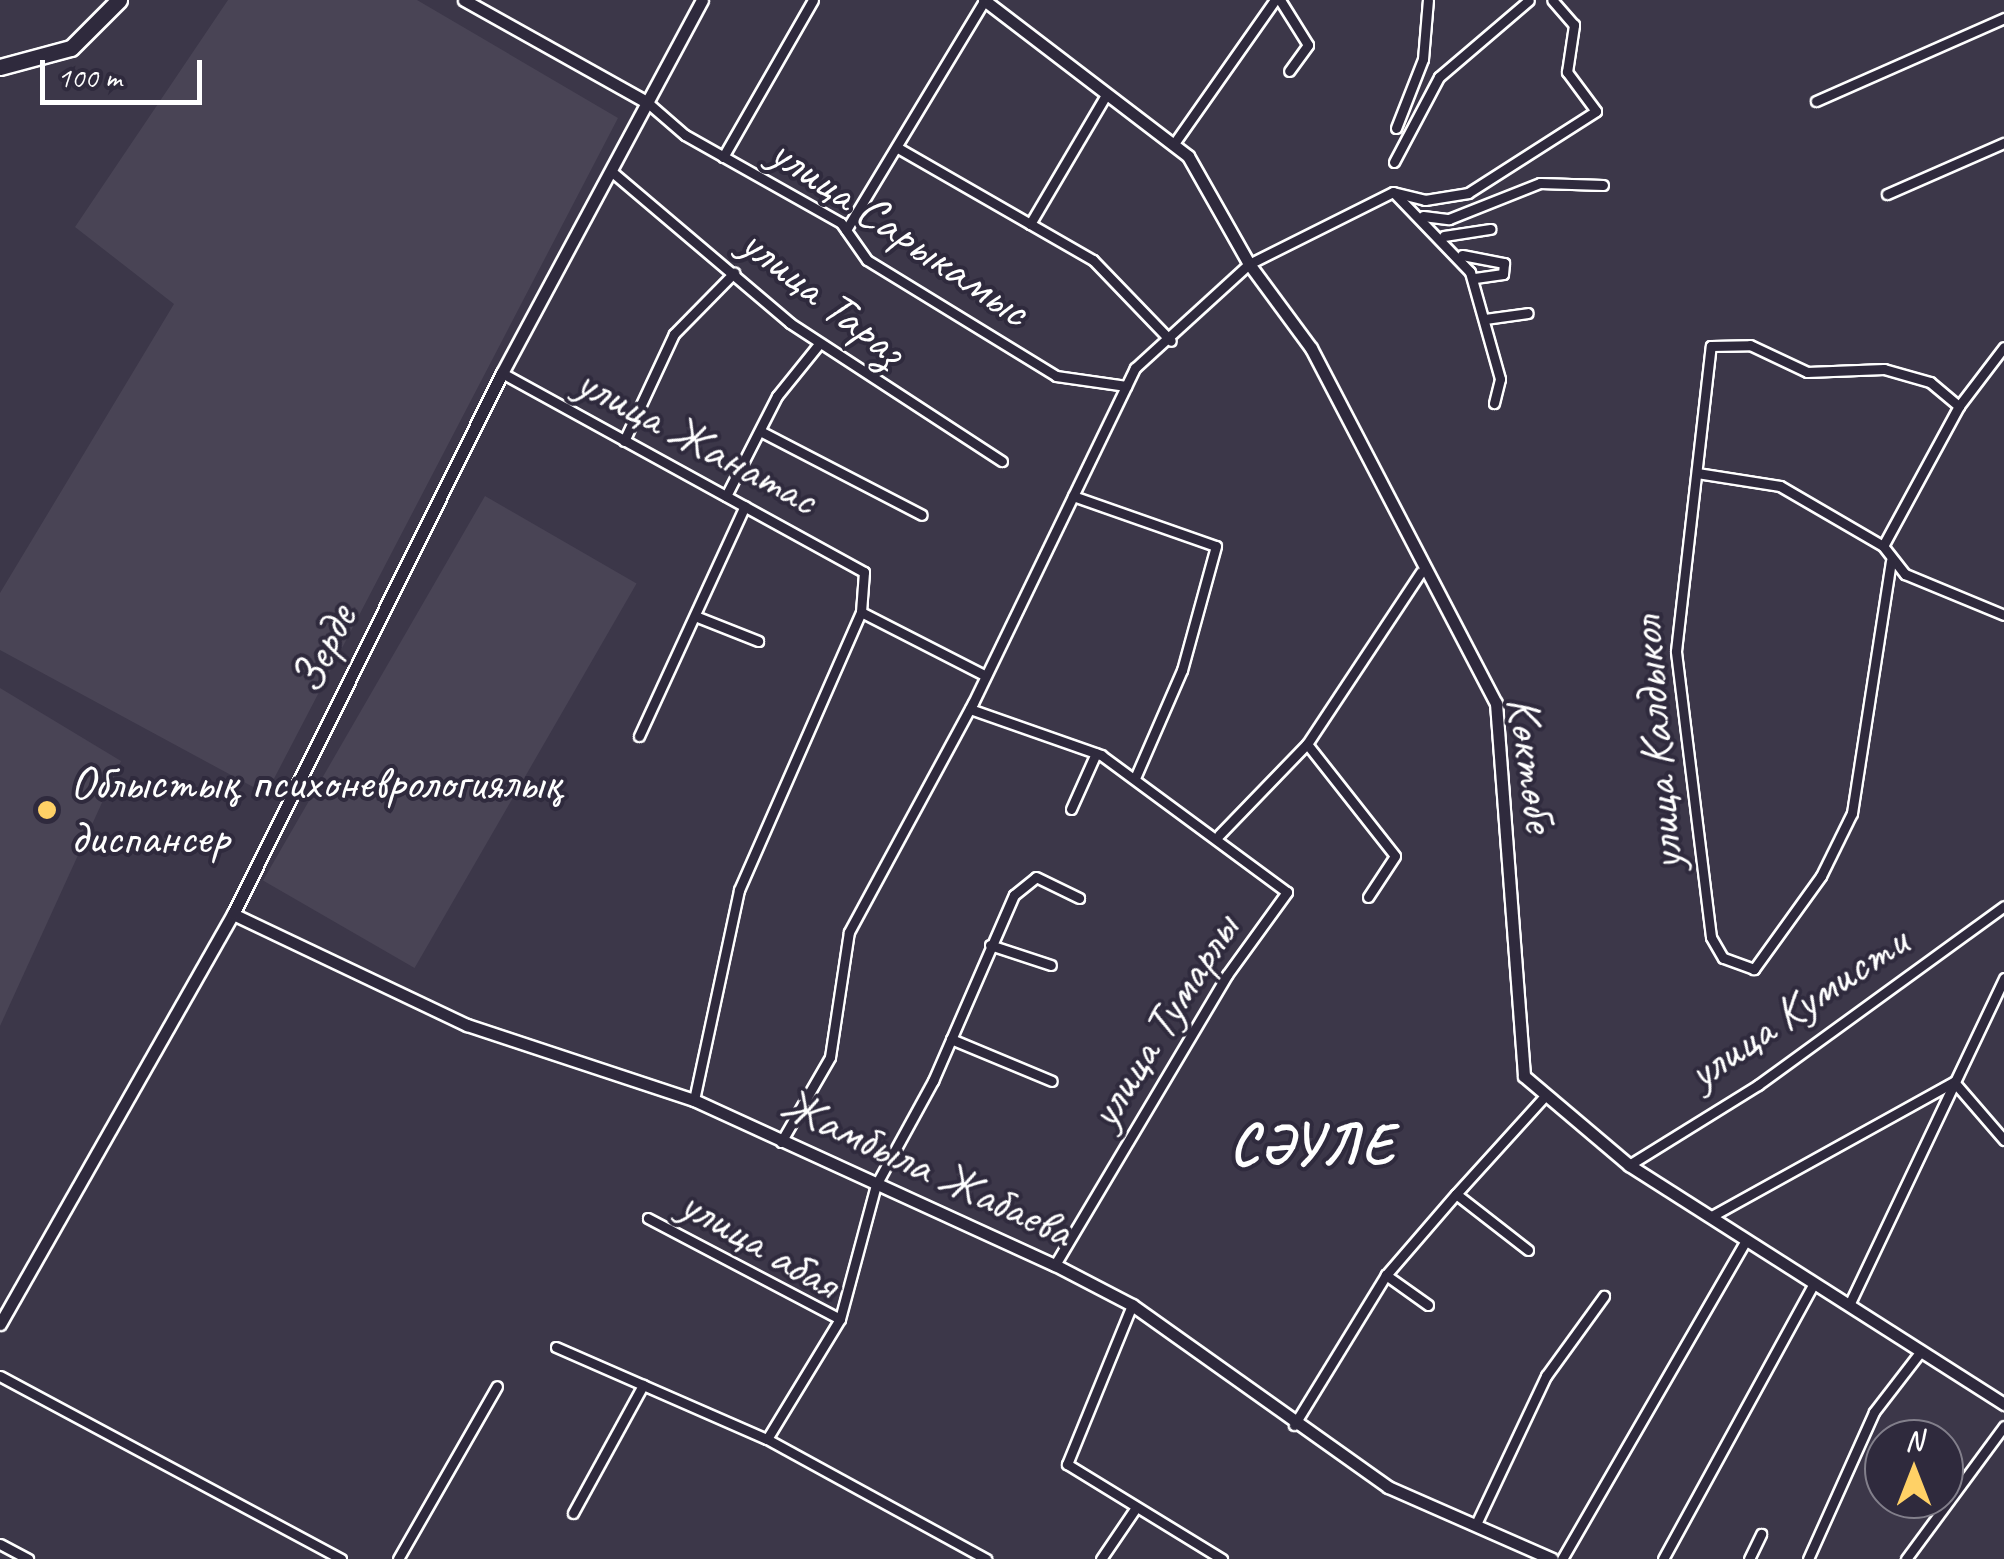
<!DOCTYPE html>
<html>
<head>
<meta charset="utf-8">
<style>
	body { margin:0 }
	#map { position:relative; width:2004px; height:1559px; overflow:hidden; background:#3c3749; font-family:Caveat,sans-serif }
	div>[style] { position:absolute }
	.built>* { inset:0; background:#494455; transform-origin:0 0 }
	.roads { filter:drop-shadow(2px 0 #fff) drop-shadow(-2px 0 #fff) drop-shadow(0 2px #fff) drop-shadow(0 -2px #fff) }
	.minor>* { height:9px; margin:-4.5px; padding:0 4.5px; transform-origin:4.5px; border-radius:4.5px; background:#2f2a3d }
	.tertiary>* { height:11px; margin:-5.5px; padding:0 5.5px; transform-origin:5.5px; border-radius:5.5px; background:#2f2a3d }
	.trunk>* { height:15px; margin:-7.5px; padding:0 7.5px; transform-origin:7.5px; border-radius:7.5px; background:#2f2a3d }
	.dots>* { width:28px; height:28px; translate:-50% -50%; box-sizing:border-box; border:5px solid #2f2a3d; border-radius:50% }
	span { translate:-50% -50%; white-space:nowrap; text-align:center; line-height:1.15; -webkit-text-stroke:8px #2f2a3d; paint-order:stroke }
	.street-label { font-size:48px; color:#fff }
	.poi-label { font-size:48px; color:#fff }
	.left { translate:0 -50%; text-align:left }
	.district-label { font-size:58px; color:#fff; font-weight:700; letter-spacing:2.5px }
	.north { position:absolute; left:1864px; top:1419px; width:100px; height:100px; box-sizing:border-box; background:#2f2a3d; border:2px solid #827f8b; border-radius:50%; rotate:0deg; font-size:28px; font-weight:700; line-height:40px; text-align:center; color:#fff }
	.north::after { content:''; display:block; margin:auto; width:35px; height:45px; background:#ffd166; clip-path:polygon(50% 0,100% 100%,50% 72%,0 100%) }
	.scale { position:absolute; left:40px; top:60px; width:162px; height:45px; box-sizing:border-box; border:5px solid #fff; border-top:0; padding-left:12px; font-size:30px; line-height:35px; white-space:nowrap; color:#fff; -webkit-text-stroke:8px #2f2a3d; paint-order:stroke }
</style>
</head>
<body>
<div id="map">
	<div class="built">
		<i style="clip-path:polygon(228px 0,417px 0,618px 118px,266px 794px,0 650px,0 593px,174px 304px,75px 227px)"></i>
		<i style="left:485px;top:496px;width:175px;height:444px;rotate:30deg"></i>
		<i style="clip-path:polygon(0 688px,121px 761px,0 1026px)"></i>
	</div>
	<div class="roads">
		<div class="minor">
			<i style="left:1280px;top:0;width:53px;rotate:58.1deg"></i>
			<i style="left:1308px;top:45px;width:32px;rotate:126deg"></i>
			<i style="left:1816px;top:101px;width:206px;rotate:-23.8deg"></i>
			<i style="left:648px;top:103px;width:49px;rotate:40.9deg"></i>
			<i style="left:685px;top:135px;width:179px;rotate:29.4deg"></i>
			<i style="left:841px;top:223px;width:45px;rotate:54.9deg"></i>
			<i style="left:867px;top:260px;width:222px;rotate:31.5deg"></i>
			<i style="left:1056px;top:376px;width:71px;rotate:8.1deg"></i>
			<i style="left:1396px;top:128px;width:74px;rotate:-68.6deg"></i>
			<i style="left:1423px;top:59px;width:59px;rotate:-85.2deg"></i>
			<i style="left:1173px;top:145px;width:177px;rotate:-54.9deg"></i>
			<i style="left:898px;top:148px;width:225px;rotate:29.9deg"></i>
			<i style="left:1093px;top:260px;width:112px;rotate:46.1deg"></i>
			<i style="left:723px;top:157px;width:181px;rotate:-60.2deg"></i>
			<i style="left:1394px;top:162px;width:96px;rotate:-62.1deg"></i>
			<i style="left:1439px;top:77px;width:118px;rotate:-40.5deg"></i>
			<i style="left:611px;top:171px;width:235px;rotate:40.3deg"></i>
			<i style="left:790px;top:323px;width:253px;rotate:33.1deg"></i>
			<i style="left:1395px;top:194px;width:108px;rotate:46.1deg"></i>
			<i style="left:1470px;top:272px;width:111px;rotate:74.3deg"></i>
			<i style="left:1500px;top:379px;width:25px;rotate:104deg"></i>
			<i style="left:1887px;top:194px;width:128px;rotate:-23.6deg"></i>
			<i style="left:1423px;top:216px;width:26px;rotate:7deg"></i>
			<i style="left:1449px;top:219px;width:98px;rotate:-21.6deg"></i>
			<i style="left:1540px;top:183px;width:63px;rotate:1.8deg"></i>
			<i style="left:1030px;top:224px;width:150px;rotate:-59.5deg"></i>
			<i style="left:846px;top:230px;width:267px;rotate:-58.9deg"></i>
			<i style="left:1444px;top:236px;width:47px;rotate:-8.7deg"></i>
			<i style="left:1462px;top:255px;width:43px;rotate:10.8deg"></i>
			<i style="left:1504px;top:263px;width:11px;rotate:95deg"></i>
			<i style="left:1503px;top:274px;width:30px;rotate:172deg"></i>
			<i style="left:1485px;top:319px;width:43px;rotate:-7.9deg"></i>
			<i style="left:502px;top:373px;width:413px;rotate:28.8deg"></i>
			<i style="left:864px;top:572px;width:40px;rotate:94.3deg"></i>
			<i style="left:861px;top:612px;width:304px;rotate:113.7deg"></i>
			<i style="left:739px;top:890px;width:215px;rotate:102.1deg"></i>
			<i style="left:1959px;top:406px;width:159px;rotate:118.5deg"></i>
			<i style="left:1883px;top:546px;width:36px;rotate:52deg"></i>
			<i style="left:1905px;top:574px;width:107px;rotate:22.5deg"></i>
			<i style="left:760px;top:431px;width:182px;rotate:27.4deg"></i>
			<i style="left:624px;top:441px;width:118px;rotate:-65deg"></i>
			<i style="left:674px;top:334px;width:86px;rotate:-45.5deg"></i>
			<i style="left:1697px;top:473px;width:84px;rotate:8.9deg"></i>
			<i style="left:1780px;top:486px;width:119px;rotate:30.2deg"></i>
			<i style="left:726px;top:496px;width:112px;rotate:-63deg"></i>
			<i style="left:777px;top:396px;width:67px;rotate:-51.1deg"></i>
			<i style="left:1073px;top:496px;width:151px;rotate:19.3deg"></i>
			<i style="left:1216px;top:546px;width:129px;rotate:105.3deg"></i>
			<i style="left:1182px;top:670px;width:118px;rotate:113.5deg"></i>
			<i style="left:1891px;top:561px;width:255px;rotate:98.8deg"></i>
			<i style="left:1852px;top:813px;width:70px;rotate:116.2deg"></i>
			<i style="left:1821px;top:876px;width:115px;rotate:125.8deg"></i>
			<i style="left:1754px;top:969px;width:33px;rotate:-160deg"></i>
			<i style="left:1723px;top:958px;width:24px;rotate:-120deg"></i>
			<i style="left:1711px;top:937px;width:288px;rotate:-97deg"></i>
			<i style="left:1676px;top:651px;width:307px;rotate:-83.5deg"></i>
			<i style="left:1711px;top:346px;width:39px;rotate:-1deg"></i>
			<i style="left:1750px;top:345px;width:63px;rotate:25.3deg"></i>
			<i style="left:1807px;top:372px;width:77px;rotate:-2.2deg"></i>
			<i style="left:1884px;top:369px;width:48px;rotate:15.8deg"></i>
			<i style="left:1930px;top:382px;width:38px;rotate:40deg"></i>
			<i style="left:1959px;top:406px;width:74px;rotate:-52.7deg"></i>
			<i style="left:861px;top:612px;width:140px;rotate:27.1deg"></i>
			<i style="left:695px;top:616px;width:68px;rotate:21.6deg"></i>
			<i style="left:970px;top:709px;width:139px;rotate:19.3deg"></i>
			<i style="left:1101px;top:755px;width:231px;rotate:36.4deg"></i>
			<i style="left:1287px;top:892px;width:102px;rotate:125.9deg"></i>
			<i style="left:1227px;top:975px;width:337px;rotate:120.7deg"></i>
			<i style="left:639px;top:736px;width:253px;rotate:-65.3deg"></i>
			<i style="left:1307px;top:744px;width:142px;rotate:51.8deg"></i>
			<i style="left:1395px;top:856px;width:49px;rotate:123.4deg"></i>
			<i style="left:1071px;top:809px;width:61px;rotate:-65.9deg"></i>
			<i style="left:1219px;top:835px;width:127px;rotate:-46deg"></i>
			<i style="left:1307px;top:744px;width:206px;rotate:-56.5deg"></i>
			<i style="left:990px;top:945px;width:64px;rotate:18.2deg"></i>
			<i style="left:951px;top:1039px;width:109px;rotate:22.6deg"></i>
			<i style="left:781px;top:1142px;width:98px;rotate:-60deg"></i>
			<i style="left:830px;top:1057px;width:126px;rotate:-81.4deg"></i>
			<i style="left:849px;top:932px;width:260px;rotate:-61.6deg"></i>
			<i style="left:973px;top:703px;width:372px;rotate:-64.2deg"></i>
			<i style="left:1135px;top:368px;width:154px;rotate:-42.4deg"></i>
			<i style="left:1249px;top:264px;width:161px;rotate:-26.6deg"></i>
			<i style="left:1393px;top:192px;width:33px;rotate:14deg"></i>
			<i style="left:1425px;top:200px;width:44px;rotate:-9.2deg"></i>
			<i style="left:1468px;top:193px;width:152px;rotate:-32.6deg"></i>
			<i style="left:1596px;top:111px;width:49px;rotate:-126.6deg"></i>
			<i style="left:1567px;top:72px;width:48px;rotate:-81.5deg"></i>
			<i style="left:1574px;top:25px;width:33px;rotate:-131deg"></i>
			<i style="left:1629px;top:1165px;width:152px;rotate:-31.8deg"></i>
			<i style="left:1758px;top:1085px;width:304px;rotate:-36deg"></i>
			<i style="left:1710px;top:1217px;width:279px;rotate:-29deg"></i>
			<i style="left:1954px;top:1082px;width:77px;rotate:49.2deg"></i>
			<i style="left:1528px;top:1250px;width:91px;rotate:-142.1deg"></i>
			<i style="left:1456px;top:1194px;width:130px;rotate:-47.8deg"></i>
			<i style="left:1132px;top:1305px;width:172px;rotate:112.2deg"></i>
			<i style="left:1067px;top:1464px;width:182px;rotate:31.5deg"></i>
			<i style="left:1428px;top:1305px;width:52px;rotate:-144.5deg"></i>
			<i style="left:1386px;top:1275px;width:107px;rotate:-49.2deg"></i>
			<i style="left:1849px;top:1305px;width:362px;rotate:-64.6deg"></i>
			<i style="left:840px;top:1319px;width:139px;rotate:-75deg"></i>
			<i style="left:876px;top:1185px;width:119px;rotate:-61.3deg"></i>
			<i style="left:933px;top:1081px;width:203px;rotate:-66.5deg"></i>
			<i style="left:1014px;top:895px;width:28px;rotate:-39deg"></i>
			<i style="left:1036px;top:877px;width:48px;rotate:26deg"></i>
			<i style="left:556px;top:1347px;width:230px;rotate:23.6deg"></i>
			<i style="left:767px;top:1439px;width:140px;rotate:-58.7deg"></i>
			<i style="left:840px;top:1319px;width:217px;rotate:-152.3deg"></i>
			<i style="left:0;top:1376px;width:387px;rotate:28.2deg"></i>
			<i style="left:1294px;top:1425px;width:176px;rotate:-58.5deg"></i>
			<i style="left:767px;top:1439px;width:250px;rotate:28.7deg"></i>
			<i style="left:573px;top:1513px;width:146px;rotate:-61.3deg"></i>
			<i style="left:1476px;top:1524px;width:164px;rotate:-64.7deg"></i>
			<i style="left:1546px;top:1376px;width:99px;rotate:-54.1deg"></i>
			<i style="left:0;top:1544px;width:32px;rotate:28deg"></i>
			<i style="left:398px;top:1559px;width:199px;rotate:-60.2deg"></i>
			<i style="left:1101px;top:1559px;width:60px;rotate:-55.8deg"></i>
			<i style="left:1562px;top:1559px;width:368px;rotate:-60deg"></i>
			<i style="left:1663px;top:1559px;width:315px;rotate:-61.3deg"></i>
			<i style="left:1749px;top:1559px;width:28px;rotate:-64deg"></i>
			<i style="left:1808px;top:1559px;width:161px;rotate:-65.8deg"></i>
			<i style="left:1874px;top:1412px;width:77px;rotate:-52.4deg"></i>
			<i style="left:1906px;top:1559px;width:165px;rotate:-53.6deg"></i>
		</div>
		<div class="tertiary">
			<i style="left:464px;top:0;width:211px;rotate:29.2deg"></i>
			<i style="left:984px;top:0;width:257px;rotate:37.4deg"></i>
			<i style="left:1188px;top:156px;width:124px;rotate:60.5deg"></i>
			<i style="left:1249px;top:264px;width:104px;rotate:53.6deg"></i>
			<i style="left:1311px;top:348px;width:400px;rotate:62.5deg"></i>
			<i style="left:1496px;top:703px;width:374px;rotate:85.7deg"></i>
			<i style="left:1524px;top:1076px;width:138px;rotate:40.3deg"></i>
			<i style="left:1629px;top:1165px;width:445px;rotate:32.5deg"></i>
			<i style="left:233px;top:914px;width:259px;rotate:25.4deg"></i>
			<i style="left:467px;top:1025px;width:239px;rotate:18.3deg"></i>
			<i style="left:694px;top:1100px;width:397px;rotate:24.6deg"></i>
			<i style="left:1055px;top:1265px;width:87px;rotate:27.5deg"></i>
			<i style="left:1132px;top:1305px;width:314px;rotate:35.4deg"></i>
			<i style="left:1388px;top:1487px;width:179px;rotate:23.7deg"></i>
			<i style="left:0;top:1324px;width:472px;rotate:-60.4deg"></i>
			<i style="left:233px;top:914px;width:604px;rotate:-63.56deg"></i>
			<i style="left:502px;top:373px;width:423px;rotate:-61.8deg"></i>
		</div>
		<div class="trunk">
			<i style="left:0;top:67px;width:73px;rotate:-15deg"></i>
			<i style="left:71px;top:48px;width:68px;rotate:-45deg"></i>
		</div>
	</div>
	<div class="dots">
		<i style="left:47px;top:810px;background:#ffd166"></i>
	</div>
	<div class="street-label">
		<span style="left:900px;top:231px;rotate:34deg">улица Сарыкамыс</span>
		<span style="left:823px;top:296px;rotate:38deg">улица Тараз</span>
		<span style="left:697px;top:440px;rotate:28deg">улица Жанатас</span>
		<span style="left:323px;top:649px;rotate:-64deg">Зерде</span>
		<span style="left:1656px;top:744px;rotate:-95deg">улица Калдыкол</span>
		<span style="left:1532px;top:764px;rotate:82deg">Көктөбе</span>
		<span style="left:1797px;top:1007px;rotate:-34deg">улица Кумисти</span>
		<span style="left:1163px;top:1021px;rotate:-58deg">улица Тумарлы</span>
		<span style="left:927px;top:1167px;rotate:25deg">Жамбыла Жабаева</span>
		<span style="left:760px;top:1243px;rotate:30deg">улица абая</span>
	</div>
	<div class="poi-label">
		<span class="left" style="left:70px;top:810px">Облыстық психоневрологиялық<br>диспансер</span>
	</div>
	<div class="district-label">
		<span style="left:1313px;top:1144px">СӘУЛЕ</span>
	</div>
	<div class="north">N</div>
	<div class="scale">100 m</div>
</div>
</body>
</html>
